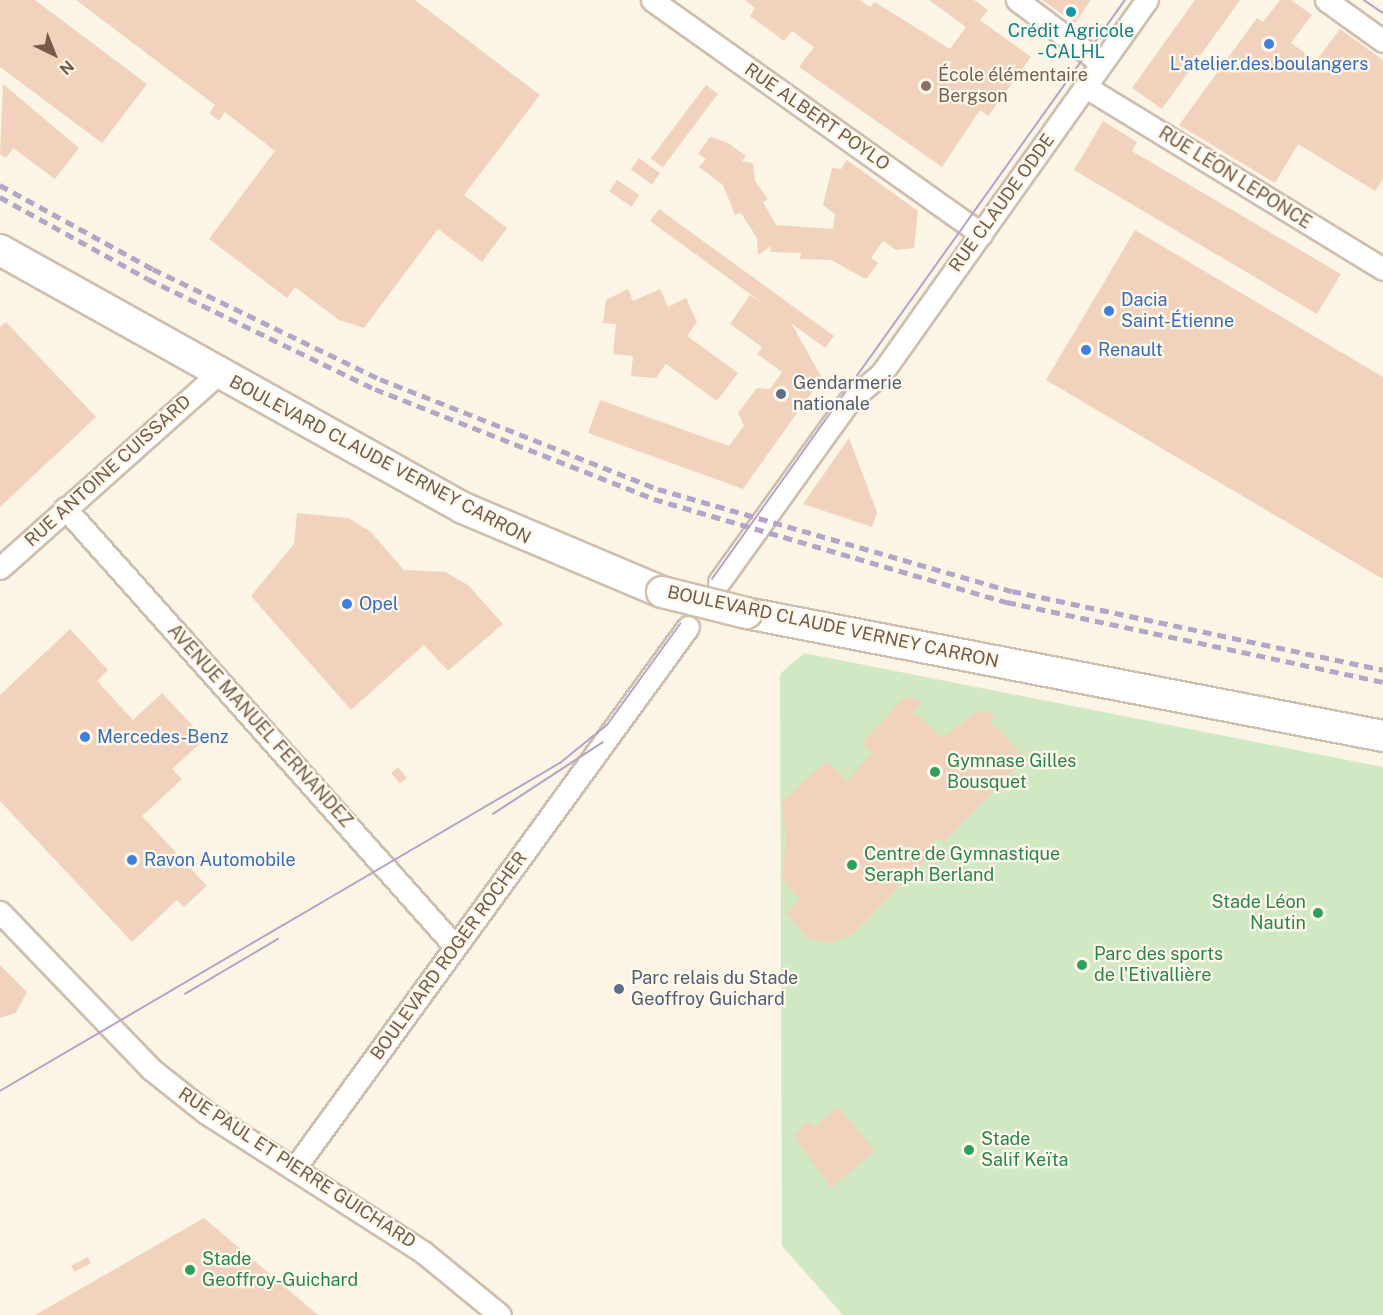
<!DOCTYPE html>
<html>
<head>
<meta charset="utf-8">
<style>
	body { margin:0 }
	#map { position:relative; width:1383px; height:1315px; overflow:hidden; background:#fcf4e5; font-family:"Public Sans",sans-serif }
	div>[style] { position:absolute }
	.green>* { inset:0; background:#d1e9c3 }
	.building>* { inset:0; background:#f1d3bd; transform-origin:0 0 }
	.roads { filter:drop-shadow(2px 0 #cfbeae) drop-shadow(-2px 0 #cfbeae) drop-shadow(0 2px #cfbeae) drop-shadow(0 -2px #cfbeae) }
	.minor>* { height:21px; margin:-10.5px; padding:0 10.5px; transform-origin:10.5px; border-radius:10.5px; background:#fff }
	.secondary>* { height:30px; margin:-15px; padding:0 15px; transform-origin:15px; border-radius:15px; background:#fff }
	.tram>* { height:1.5px; margin:-0.75px; padding:0 0.75px; transform-origin:0.75px; border-radius:0.75px; background:#b7a3c5 }
	.rail>* { height:4.5px; margin-top:-2.25px; transform-origin:0; background:repeating-linear-gradient(90deg,#b7a3c5 0 9px,transparent 0 15px) }
	.bridges { filter:drop-shadow(2px 0 #d2beab) drop-shadow(-2px 0 #d2beab) drop-shadow(0 2px #d2beab) drop-shadow(0 -2px #d2beab) }
	.secondary-bridge>* { height:30px; margin:-15px; padding:0 15px; transform-origin:15px; border-radius:15px; background:#fff }
	.dots>* { width:16px; height:16px; translate:-50% -50%; box-sizing:border-box; border:3px solid #fff8eb; border-radius:50% }
	span { translate:-50% -50%; white-space:nowrap; text-align:center; line-height:1.15; -webkit-text-stroke:4.5px #fff8eb; paint-order:stroke }
	.culture-label { font-size:18px; color:#0d838f }
	.shop-label { font-size:18px; color:#366cbe }
	.left { translate:0 -50%; text-align:left }
	.education-label { font-size:18px; color:#785e54 }
	.street-label { font-size:18px; color:#745b4a }
	.service-label { font-size:18px; color:#4e5e75 }
	.leisure-label { font-size:18px; color:#27864d }
	.right { translate:-100% -50%; text-align:right }
	.north { position:absolute; left:24px; top:24px; width:60px; height:60px; -webkit-text-stroke:4px #fff8eb; paint-order:stroke; rotate:137deg; font-size:16px; font-weight:700; line-height:24px; text-align:center; color:#745b4a }
	.north::after { content:''; display:block; margin:auto; width:21px; height:27px; background:#745b4a; clip-path:polygon(50% 0,100% 100%,50% 72%,0 100%) }
</style>
</head>
<body>
<div id="map">
	<div class="green">
		<i style="clip-path:polygon(804px 653px,1383px 767px,1383px 1315px,843px 1315px,782px 1246px,780px 674px)"></i>
	</div>
	<div class="building">
		<i style="clip-path:polygon(0 0,35px 0,147px 84px,102px 143px,0 67px)"></i>
		<i style="clip-path:polygon(76px 0,415px 0,540px 95px,464px 195px,507px 228px,482px 262px,438px 229px,364px 328px,339px 320px,295px 287px,287px 298px,209px 239px,275px 151px,225px 112px,219px 121px,209px 113px,215px 105px)"></i>
		<i style="clip-path:polygon(745px 0,860px 0,870px 7px,875px 2px,950px 49px,966px 27px,929px 0,974px 0,988px 10px,980px 20px,1031px 57px,988px 116px,980px 110px,942px 167px,799px 67px,814px 47px,792px 31px,784px 41px,750px 16px,755px 8px)"></i>
		<i style="clip-path:polygon(1042px 0,1091px 0,1075px 23px)"></i>
		<i style="clip-path:polygon(1195px 0,1240px 0,1162px 109px,1132px 88px)"></i>
		<i style="clip-path:polygon(1280px 0,1291px 0,1312px 15px,1291px 43px,1316px 61px,1340px 29px,1383px 60px,1383px 179px,1375px 191px,1298px 144px,1275px 183px,1179px 125px,1257px 18px,1263px 22px)"></i>
		<i style="clip-path:polygon(3px 84px,79px 148px,55px 179px,13px 148px,6px 158px,0 154px)"></i>
		<i style="left:706px;top:85px;width:15px;height:92px;rotate:37deg"></i>
		<i style="clip-path:polygon(1103px 121px,1137px 142px,1132px 151px,1341px 274px,1317px 314px,1074px 170px)"></i>
		<i style="clip-path:polygon(710px 137px,728px 143px,746px 156px,742px 161px,753px 163px,755px 181px,768px 199px,763px 202px,776px 225px,833px 229px,835px 214px,823px 205px,832px 168px,841px 169px,847px 160px,918px 211px,914px 248px,896px 250px,883px 241px,871px 258px,878px 263px,866px 279px,831px 260px,800px 259px,801px 253px,770px 252px,771px 246px,758px 255px,757px 238px,741px 213px,735px 215px,723px 185px,699px 167px,706px 159px,698px 154px)"></i>
		<i style="left:639px;top:158px;width:26px;height:14px;rotate:36deg"></i>
		<i style="left:617px;top:180px;width:27px;height:14px;rotate:34deg"></i>
		<i style="clip-path:polygon(659px 209px,834px 336px,825px 348px,791px 323px,822px 378px,743px 489px,588px 433px,600px 400px,729px 446px,744px 426px,738px 413px,757px 388px,770px 389px,782px 372px,757px 354px,762px 347px,730px 324px,750px 295px,768px 307px,650px 221px)"></i>
		<i style="clip-path:polygon(1135px 230px,1383px 377px,1383px 579px,1046px 380px)"></i>
		<i style="clip-path:polygon(628px 289px,633px 301px,660px 289px,668px 307px,686px 298px,697px 322px,687px 336px,738px 373px,717px 401px,666px 364px,656px 378px,631px 376px,633px 356px,613px 354px,616px 324px,603px 323px,606px 300px)"></i>
		<i style="clip-path:polygon(6px 322px,96px 417px,0 507px,0 327px)"></i>
		<i style="clip-path:polygon(849px 438px,877px 512px,872px 527px,803px 504px)"></i>
		<i style="clip-path:polygon(297px 513px,348px 518px,370px 531px,404px 570px,445px 572px,468px 585px,503px 624px,448px 671px,424px 645px,351px 710px,251px 596px,294px 544px)"></i>
		<i style="clip-path:polygon(70px 629px,108px 670px,97px 681px,133px 720px,162px 693px,205px 739px,172px 769px,182px 779px,142px 816px,207px 886px,184px 907px,177px 900px,132px 942px,0 801px,0 695px)"></i>
		<i style="clip-path:polygon(905px 697px,924px 701px,911px 715px,918px 714px,942px 738px,978px 711px,996px 714px,990px 721px,1026px 758px,944px 842px,939px 838px,932px 845px,937px 849px,853px 934px,832px 943px,808px 939px,786px 913px,800px 899px,782px 881px,786px 840px,782px 802px,827px 761px,847px 781px,872px 753px,862px 743px)"></i>
		<i style="left:398px;top:767px;width:14px;height:9px;rotate:51deg"></i>
		<i style="clip-path:polygon(0 965px,27px 992px,16px 1013px,0 1018px)"></i>
		<i style="clip-path:polygon(838px 1107px,875px 1151px,831px 1188px,793px 1135px,809px 1121px,814px 1127px)"></i>
		<i style="clip-path:polygon(204px 1218px,318px 1315px,35px 1315px)"></i>
		<i style="left:88px;top:1257px;width:7px;height:19px;rotate:63deg"></i>
	</div>
	<div class="roads">
		<div class="minor">
			<i style="left:652px;top:0;width:404px;rotate:35.4deg"></i>
			<i style="left:1017px;top:0;width:105px;rotate:36.9deg"></i>
			<i style="left:1326px;top:0;width:70px;rotate:35.7deg"></i>
			<i style="left:1086px;top:87px;width:348px;rotate:31.5deg"></i>
			<i style="left:65px;top:508px;width:585px;rotate:48.33deg"></i>
			<i style="left:0;top:568px;width:292px;rotate:-41.7deg"></i>
			<i style="left:719px;top:582px;width:224px;rotate:-54.3deg"></i>
			<i style="left:850px;top:400px;width:40px;rotate:-40deg"></i>
			<i style="left:881px;top:374px;width:459px;rotate:-54.6deg"></i>
			<i style="left:0;top:912px;width:218px;rotate:46.1deg"></i>
			<i style="left:151px;top:1069px;width:69px;rotate:38.5deg"></i>
			<i style="left:205px;top:1112px;width:259px;rotate:32.7deg"></i>
			<i style="left:423px;top:1252px;width:99px;rotate:39.3deg"></i>
			<i style="left:294px;top:1169px;width:670px;rotate:-53.99deg"></i>
		</div>
		<div class="secondary">
			<i style="left:0;top:250px;width:530px;rotate:29.13deg"></i>
			<i style="left:463px;top:508px;width:216px;rotate:22.9deg"></i>
			<i style="left:746px;top:613px;width:649px;rotate:10.93deg"></i>
		</div>
	</div>
	<div class="tram">
		<i style="left:1364px;top:0;width:23px;rotate:34deg"></i>
		<i style="left:712px;top:579px;width:711px;rotate:-54.5deg"></i>
		<i style="left:493px;top:814px;width:131px;rotate:-33.2deg"></i>
		<i style="left:185px;top:994px;width:108px;rotate:-30.6deg"></i>
		<i style="left:0;top:1091px;width:649px;rotate:-30.36deg"></i>
		<i style="left:560px;top:763px;width:60px;rotate:-39deg"></i>
		<i style="left:607px;top:725px;width:125px;rotate:-54.1deg"></i>
	</div>
	<div class="rail">
		<i style="left:0;top:185px;width:175px;rotate:28.8deg"></i>
		<i style="left:153px;top:269px;width:252px;rotate:25.9deg"></i>
		<i style="left:380px;top:379px;width:299px;rotate:21.6deg"></i>
		<i style="left:658px;top:489px;width:368px;rotate:16.1deg"></i>
		<i style="left:1012px;top:591px;width:379px;rotate:12deg"></i>
		<i style="left:0;top:197px;width:169px;rotate:29deg"></i>
		<i style="left:148px;top:279px;width:252px;rotate:25.9deg"></i>
		<i style="left:375px;top:389px;width:300px;rotate:21.5deg"></i>
		<i style="left:654px;top:499px;width:368px;rotate:16.3deg"></i>
		<i style="left:1007px;top:602px;width:384px;rotate:12deg"></i>
	</div>
	<div class="bridges">
		<div class="secondary-bridge">
			<i style="left:662px;top:592px;width:87px;rotate:14deg"></i>
		</div>
	</div>
	<div class="dots">
		<i style="left:1071px;top:12px;background:#0f9aa8"></i>
		<i style="left:1269px;top:44px;background:#3f7fe0"></i>
		<i style="left:926px;top:86px;background:#8d6e63"></i>
		<i style="left:1109px;top:311px;background:#3f7fe0"></i>
		<i style="left:1086px;top:350px;background:#3f7fe0"></i>
		<i style="left:781px;top:394px;background:#5c6f8a"></i>
		<i style="left:347px;top:604px;background:#3f7fe0"></i>
		<i style="left:85px;top:737px;background:#3f7fe0"></i>
		<i style="left:935px;top:772px;background:#2e9e5b"></i>
		<i style="left:132px;top:860px;background:#3f7fe0"></i>
		<i style="left:852px;top:865px;background:#2e9e5b"></i>
		<i style="left:1318px;top:913px;background:#2e9e5b"></i>
		<i style="left:1082px;top:965px;background:#2e9e5b"></i>
		<i style="left:619px;top:989px;background:#5c6f8a"></i>
		<i style="left:969px;top:1150px;background:#2e9e5b"></i>
		<i style="left:190px;top:1270px;background:#2e9e5b"></i>
	</div>
	<div class="culture-label">
		<span style="left:1071px;top:42px">Crédit Agricole<br>- CALHL</span>
	</div>
	<div class="shop-label">
		<span style="left:1269px;top:64px">L'atelier.des.boulangers</span>
		<span class="left" style="left:1121px;top:311px">Dacia<br>Saint-Étienne</span>
		<span class="left" style="left:1098px;top:350px">Renault</span>
		<span class="left" style="left:359px;top:604px">Opel</span>
		<span class="left" style="left:97px;top:737px">Mercedes-Benz</span>
		<span class="left" style="left:144px;top:860px">Ravon Automobile</span>
	</div>
	<div class="education-label">
		<span class="left" style="left:938px;top:86px">École élémentaire<br>Bergson</span>
	</div>
	<div class="street-label">
		<span style="left:817px;top:117px;rotate:35deg">RUE ALBERT POYLO</span>
		<span style="left:1235px;top:178px;rotate:32deg">RUE LÉON LEPONCE</span>
		<span style="left:1002px;top:203px;rotate:-54deg">RUE CLAUDE ODDE</span>
		<span style="left:380px;top:460px;rotate:28deg">BOULEVARD CLAUDE VERNEY CARRON</span>
		<span style="left:108px;top:471px;rotate:-42deg">RUE ANTOINE CUISSARD</span>
		<span style="left:833px;top:627px;rotate:12deg">BOULEVARD CLAUDE VERNEY CARRON</span>
		<span style="left:260px;top:726px;rotate:48deg">AVENUE MANUEL FERNANDEZ</span>
		<span style="left:449px;top:956px;rotate:-54deg">BOULEVARD ROGER ROCHER</span>
		<span style="left:297px;top:1168px;rotate:33deg">RUE PAUL ET PIERRE GUICHARD</span>
	</div>
	<div class="service-label">
		<span class="left" style="left:793px;top:394px">Gendarmerie<br>nationale</span>
		<span class="left" style="left:631px;top:989px">Parc relais du Stade<br>Geoffroy Guichard</span>
	</div>
	<div class="leisure-label">
		<span class="left" style="left:947px;top:772px">Gymnase Gilles<br>Bousquet</span>
		<span class="left" style="left:864px;top:865px">Centre de Gymnastique<br>Seraph Berland</span>
		<span class="right" style="left:1306px;top:913px">Stade Léon<br>Nautin</span>
		<span class="left" style="left:1094px;top:965px">Parc des sports<br>de l'Etivallière</span>
		<span class="left" style="left:981px;top:1150px">Stade<br>Salif Keïta</span>
		<span class="left" style="left:202px;top:1270px">Stade<br>Geoffroy-Guichard</span>
	</div>
	<div class="north">N</div>
</div>
</body>
</html>
